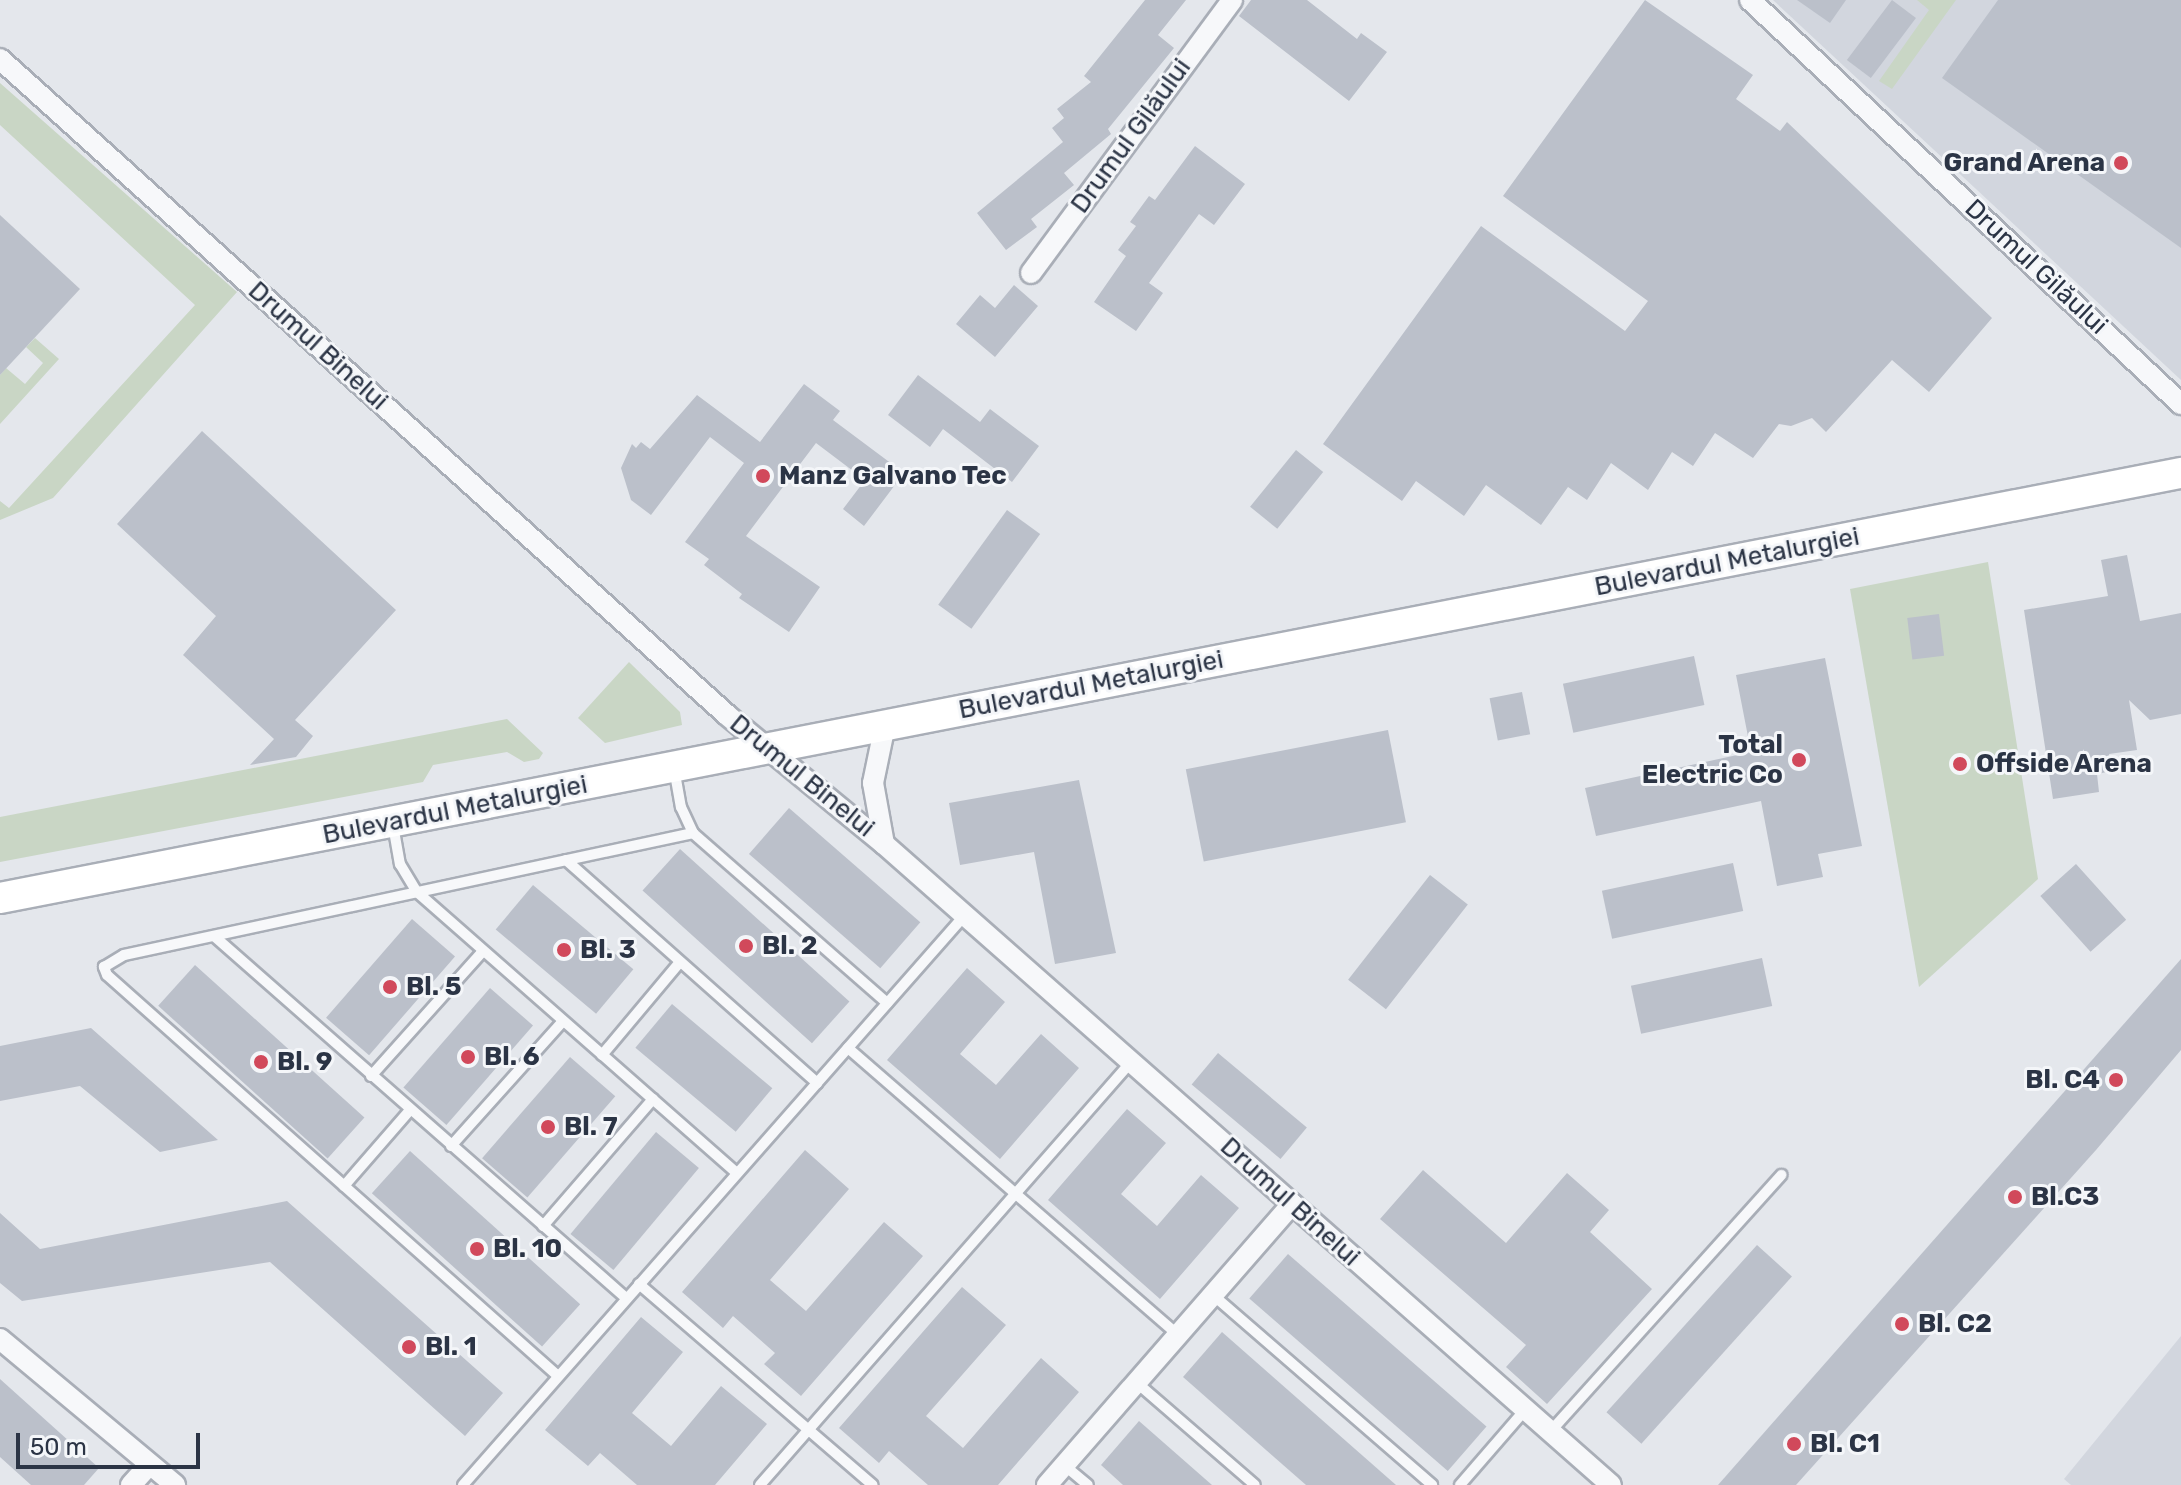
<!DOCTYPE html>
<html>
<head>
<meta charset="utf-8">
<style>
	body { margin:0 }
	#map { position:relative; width:2181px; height:1485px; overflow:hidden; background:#e4e7ec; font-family:Rubik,sans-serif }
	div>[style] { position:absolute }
	.built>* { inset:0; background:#d2d6de }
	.green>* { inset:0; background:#c9d6c5 }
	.building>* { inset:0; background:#bbc0ca; transform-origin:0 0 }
	.roads { filter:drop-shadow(2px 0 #a9aeb7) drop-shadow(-2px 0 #a9aeb7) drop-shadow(0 2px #a9aeb7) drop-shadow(0 -2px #a9aeb7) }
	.lane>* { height:10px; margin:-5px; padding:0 5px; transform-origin:5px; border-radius:5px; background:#f7f8fa }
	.street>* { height:20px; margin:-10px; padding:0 10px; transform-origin:10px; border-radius:10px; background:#f7f8fa }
	.secondary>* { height:30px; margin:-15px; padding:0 15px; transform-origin:15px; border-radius:15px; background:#fff }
	.dots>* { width:22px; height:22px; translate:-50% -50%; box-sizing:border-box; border:4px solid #f4f6f9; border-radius:50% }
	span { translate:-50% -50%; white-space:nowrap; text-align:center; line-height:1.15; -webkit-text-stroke:6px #f4f6f9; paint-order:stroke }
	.street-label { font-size:26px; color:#2b3445 }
	.poi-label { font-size:26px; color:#2b3445; font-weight:700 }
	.right { translate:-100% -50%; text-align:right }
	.left { translate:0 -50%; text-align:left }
	.scale { position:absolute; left:16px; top:1433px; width:184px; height:36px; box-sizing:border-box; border:4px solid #2b3445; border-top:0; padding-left:10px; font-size:24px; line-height:28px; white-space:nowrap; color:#2b3445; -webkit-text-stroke:6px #f4f6f9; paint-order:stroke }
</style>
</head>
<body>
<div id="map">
	<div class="built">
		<i style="clip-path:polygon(1773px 0,2181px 0,2181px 380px)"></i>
		<i style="clip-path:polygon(2181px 1336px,2181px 1485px,2071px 1485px,2064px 1479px)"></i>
	</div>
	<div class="green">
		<i style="clip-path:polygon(1917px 0,1956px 0,1892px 89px,1879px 81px,1929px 10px)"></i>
		<i style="clip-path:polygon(0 83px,237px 292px,53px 498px,0 520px,0 501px,9px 508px,195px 305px,0 125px)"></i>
		<i style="clip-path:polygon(35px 338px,59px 359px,0 424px,0 375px,6px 368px,25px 384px,43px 363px,26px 347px)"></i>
		<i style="clip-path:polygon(1988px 562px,2038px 879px,1919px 987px,1850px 589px)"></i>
		<i style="clip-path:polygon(629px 662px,680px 712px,682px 725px,605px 743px,578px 718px)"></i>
		<i style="clip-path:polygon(507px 719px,543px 753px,539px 759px,524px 762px,507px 752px,433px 765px,423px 782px,0 862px,0 817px)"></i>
	</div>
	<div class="building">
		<i style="clip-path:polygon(1145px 0,1186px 0,1158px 35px,1174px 48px,1108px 129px,1111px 134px,1064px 173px,1074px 185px,1031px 219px,1037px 227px,1006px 250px,977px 213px,1063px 142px,1052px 128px,1064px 118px,1057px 109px,1091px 82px,1084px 76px)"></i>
		<i style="clip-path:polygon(1251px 0,1307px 0,1357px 39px,1361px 33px,1387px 52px,1349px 101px,1239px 16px)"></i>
		<i style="clip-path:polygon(1645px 0,1753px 75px,1736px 99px,1780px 131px,1787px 122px,1992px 318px,1929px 392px,1892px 360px,1826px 432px,1812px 418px,1791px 426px,1779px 424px,1753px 458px,1715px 433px,1693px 466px,1672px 452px,1648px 490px,1611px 463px,1587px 500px,1568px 487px,1541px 525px,1486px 485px,1464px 516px,1416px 481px,1402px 501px,1323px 444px,1481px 226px,1625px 331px,1648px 301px,1503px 196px)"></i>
		<i style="clip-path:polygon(1797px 0,1846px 0,1830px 23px)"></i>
		<i style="left:1892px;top:0;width:30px;height:75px;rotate:37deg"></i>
		<i style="clip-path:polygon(1998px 0,2181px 0,2181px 248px,1942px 78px)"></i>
		<i style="clip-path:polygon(1195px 146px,1245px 184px,1214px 225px,1199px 214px,1149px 283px,1163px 293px,1136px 331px,1094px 302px,1126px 256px,1118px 250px,1136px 226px,1130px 222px,1149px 196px,1155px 200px)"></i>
		<i style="clip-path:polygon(0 215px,80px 289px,0 375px)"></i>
		<i style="clip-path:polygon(1014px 285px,1038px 306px,995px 357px,956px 324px,980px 295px,995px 308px)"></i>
		<i style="clip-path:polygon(918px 375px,980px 422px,990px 409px,1039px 446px,1012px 482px,943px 429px,930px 447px,888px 415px)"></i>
		<i style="clip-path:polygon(804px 384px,840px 411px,833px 420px,904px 473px,864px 526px,843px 509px,865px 480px,816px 443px,746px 536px,820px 587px,789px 632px,739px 598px,742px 594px,704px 565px,709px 559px,685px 542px,744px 463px,710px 437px,651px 515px,631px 500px,621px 468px,632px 444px,636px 448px,641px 442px,650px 449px,697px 395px,760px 442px)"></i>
		<i style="clip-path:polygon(202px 431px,396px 610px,295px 720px,313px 736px,296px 757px,250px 765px,274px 739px,183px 655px,216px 616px,117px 524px)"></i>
		<i style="left:1296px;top:450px;width:35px;height:73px;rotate:39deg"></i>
		<i style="left:1007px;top:510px;width:41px;height:117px;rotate:36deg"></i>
		<i style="clip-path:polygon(2127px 555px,2140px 621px,2181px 613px,2181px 714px,2150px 720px,2129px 700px,2137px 750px,2109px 754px,2112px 771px,2097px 774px,2099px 792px,2053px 799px,2024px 610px,2108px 596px,2101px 560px)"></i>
		<i style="left:1939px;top:614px;width:42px;height:32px;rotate:83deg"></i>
		<i style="left:1694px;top:656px;width:50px;height:134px;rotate:78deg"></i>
		<i style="clip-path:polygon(1825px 658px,1862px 846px,1818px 854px,1823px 877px,1777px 886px,1761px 801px,1596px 836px,1585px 788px,1751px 752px,1736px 675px)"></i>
		<i style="left:1522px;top:692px;width:43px;height:33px;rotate:79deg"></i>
		<i style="left:1388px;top:730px;width:94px;height:206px;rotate:79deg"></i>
		<i style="clip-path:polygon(1079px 780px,1116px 953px,1055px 964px,1034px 852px,960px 865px,949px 803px)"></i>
		<i style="left:789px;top:808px;width:174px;height:61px;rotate:41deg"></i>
		<i style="left:680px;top:849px;width:228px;height:56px;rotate:42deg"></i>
		<i style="left:1733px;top:863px;width:49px;height:134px;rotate:78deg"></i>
		<i style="left:2076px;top:864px;width:75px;height:48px;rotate:48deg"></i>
		<i style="left:1430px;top:875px;width:48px;height:133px;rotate:38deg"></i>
		<i style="left:533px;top:885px;width:131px;height:58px;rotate:40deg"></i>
		<i style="left:412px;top:919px;width:57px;height:131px;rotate:41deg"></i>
		<i style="left:1762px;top:958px;width:49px;height:134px;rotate:78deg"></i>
		<i style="clip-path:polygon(2181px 959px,2181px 1050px,2096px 1150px,1796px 1485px,1718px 1485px)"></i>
		<i style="left:195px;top:965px;width:228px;height:55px;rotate:42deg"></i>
		<i style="clip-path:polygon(967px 968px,1005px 1002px,960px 1054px,996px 1085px,1041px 1034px,1079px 1068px,1000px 1159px,887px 1060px)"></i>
		<i style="left:490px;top:988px;width:57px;height:132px;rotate:41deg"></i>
		<i style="left:672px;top:1004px;width:131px;height:57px;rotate:40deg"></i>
		<i style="clip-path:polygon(91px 1028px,218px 1140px,160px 1152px,80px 1086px,0 1101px,0 1046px)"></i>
		<i style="left:1218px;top:1053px;width:116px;height:41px;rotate:40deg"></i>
		<i style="left:570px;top:1057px;width:60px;height:134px;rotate:41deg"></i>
		<i style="clip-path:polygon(1127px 1109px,1166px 1143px,1121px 1194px,1157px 1226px,1201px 1175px,1239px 1208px,1160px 1299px,1048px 1200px)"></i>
		<i style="left:656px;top:1132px;width:56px;height:133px;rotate:40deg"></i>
		<i style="clip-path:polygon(805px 1150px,849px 1189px,770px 1280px,806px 1311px,884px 1222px,923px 1256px,801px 1396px,764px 1364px,775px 1353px,733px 1316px,723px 1328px,682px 1292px)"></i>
		<i style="left:410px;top:1151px;width:229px;height:57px;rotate:42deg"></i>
		<i style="clip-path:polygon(1423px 1170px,1506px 1243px,1567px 1173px,1609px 1210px,1590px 1232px,1652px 1289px,1547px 1404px,1506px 1367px,1526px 1345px,1380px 1219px)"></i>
		<i style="clip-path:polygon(287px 1201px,503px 1393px,465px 1436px,270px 1262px,22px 1301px,0 1283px,0 1213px,40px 1249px)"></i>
		<i style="left:1757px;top:1245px;width:47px;height:225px;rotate:42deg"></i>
		<i style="left:1288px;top:1254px;width:263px;height:59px;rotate:41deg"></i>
		<i style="clip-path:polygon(962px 1287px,1006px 1325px,926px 1416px,963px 1448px,1041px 1358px,1079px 1392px,998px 1485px,928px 1485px,889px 1451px,879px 1463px,839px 1428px)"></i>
		<i style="clip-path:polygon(641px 1317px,683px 1352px,632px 1413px,671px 1446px,721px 1386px,767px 1424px,715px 1485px,637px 1485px,600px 1453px,588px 1466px,545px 1430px)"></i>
		<i style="clip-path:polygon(1222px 1332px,1396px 1485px,1306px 1485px,1183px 1377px)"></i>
		<i style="clip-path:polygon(0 1379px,99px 1468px,84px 1485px,31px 1485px,0 1457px)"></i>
		<i style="clip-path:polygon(1139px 1421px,1212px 1485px,1123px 1485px,1101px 1465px)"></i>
	</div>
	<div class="roads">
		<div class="lane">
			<i style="left:674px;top:768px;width:40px;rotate:80deg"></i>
			<i style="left:681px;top:807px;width:29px;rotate:65deg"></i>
			<i style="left:693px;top:833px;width:258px;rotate:41.2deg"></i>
			<i style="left:393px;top:825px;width:40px;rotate:80deg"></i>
			<i style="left:400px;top:864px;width:33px;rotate:59deg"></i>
			<i style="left:417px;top:892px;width:426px;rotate:41.3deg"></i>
			<i style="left:566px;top:860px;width:336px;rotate:41.6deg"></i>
			<i style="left:214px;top:936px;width:548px;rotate:41.3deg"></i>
			<i style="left:848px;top:1048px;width:437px;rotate:41deg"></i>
			<i style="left:602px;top:1055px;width:121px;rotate:-50deg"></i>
			<i style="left:371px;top:1076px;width:168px;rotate:-48.1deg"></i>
			<i style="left:451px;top:1146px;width:168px;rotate:-48.1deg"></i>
			<i style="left:344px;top:1186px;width:101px;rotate:-49deg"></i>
			<i style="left:543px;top:1226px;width:168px;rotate:-49.1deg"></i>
			<i style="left:639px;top:1284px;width:308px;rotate:40.7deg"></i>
			<i style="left:1213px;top:1295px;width:290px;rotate:40.9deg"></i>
			<i style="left:558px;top:1376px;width:603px;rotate:-138.36deg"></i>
			<i style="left:107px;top:975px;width:9px;rotate:-111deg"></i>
			<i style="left:104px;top:967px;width:23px;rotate:-31deg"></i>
			<i style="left:124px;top:955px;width:582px;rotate:-12.1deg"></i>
			<i style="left:1136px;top:1382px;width:157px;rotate:40.9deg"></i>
			<i style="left:1550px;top:1432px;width:346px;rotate:-48deg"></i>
			<i style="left:1064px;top:1465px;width:31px;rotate:40deg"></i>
			<i style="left:463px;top:1485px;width:760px;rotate:-48.63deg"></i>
			<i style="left:760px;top:1485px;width:563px;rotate:-48.75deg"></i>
			<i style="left:1460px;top:1485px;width:99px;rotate:-49.1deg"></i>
		</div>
		<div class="street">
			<i style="left:1750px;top:0;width:591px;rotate:43.15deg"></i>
			<i style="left:0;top:59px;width:979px;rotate:42.06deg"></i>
			<i style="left:727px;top:715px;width:203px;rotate:39.4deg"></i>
			<i style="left:884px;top:844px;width:969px;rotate:41.4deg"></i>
			<i style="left:1031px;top:273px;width:339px;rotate:-53.6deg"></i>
			<i style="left:884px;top:844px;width:62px;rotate:-100.2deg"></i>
			<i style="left:873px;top:783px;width:59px;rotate:-78.3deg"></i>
			<i style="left:0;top:1339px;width:228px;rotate:39.8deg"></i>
			<i style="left:131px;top:1485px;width:27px;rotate:-48deg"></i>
			<i style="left:1047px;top:1485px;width:373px;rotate:-48.9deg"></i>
		</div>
		<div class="secondary">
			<i style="left:0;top:898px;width:2222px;rotate:-11.03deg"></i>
		</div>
	</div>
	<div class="dots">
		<i style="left:2121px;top:163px;background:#d1495b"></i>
		<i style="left:763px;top:476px;background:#d1495b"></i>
		<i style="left:1799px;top:760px;background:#d1495b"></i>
		<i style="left:1960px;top:764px;background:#d1495b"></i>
		<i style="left:746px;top:946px;background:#d1495b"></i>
		<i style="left:564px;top:950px;background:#d1495b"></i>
		<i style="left:390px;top:987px;background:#d1495b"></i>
		<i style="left:468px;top:1057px;background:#d1495b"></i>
		<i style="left:261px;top:1062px;background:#d1495b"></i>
		<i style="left:2116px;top:1080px;background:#d1495b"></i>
		<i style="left:548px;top:1127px;background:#d1495b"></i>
		<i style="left:2015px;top:1197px;background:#d1495b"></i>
		<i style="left:477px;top:1249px;background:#d1495b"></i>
		<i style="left:1902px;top:1324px;background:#d1495b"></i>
		<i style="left:409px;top:1347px;background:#d1495b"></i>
		<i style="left:1794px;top:1444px;background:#d1495b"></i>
	</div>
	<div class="street-label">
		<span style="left:1131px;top:136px;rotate:-54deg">Drumul Gilăului</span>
		<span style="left:2036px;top:267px;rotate:43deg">Drumul Gilăului</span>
		<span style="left:318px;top:346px;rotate:42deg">Drumul Binelui</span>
		<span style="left:1727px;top:562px;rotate:-11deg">Bulevardul Metalurgiei</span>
		<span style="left:1091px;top:685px;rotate:-11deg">Bulevardul Metalurgiei</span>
		<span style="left:802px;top:776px;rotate:39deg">Drumul Binelui</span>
		<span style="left:455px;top:810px;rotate:-11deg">Bulevardul Metalurgiei</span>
		<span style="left:1290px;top:1202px;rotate:42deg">Drumul Binelui</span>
	</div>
	<div class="poi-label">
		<span class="right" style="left:2105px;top:163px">Grand Arena</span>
		<span class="left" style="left:779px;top:476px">Manz Galvano Tec</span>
		<span class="right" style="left:1783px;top:760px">Total<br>Electric Co</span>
		<span class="left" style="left:1976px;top:764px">Offside Arena</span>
		<span class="left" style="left:762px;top:946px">Bl. 2</span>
		<span class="left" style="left:580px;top:950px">Bl. 3</span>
		<span class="left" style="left:406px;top:987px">Bl. 5</span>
		<span class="left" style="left:484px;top:1057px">Bl. 6</span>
		<span class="left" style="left:277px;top:1062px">Bl. 9</span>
		<span class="right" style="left:2100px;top:1080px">Bl. C4</span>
		<span class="left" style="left:564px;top:1127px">Bl. 7</span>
		<span class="left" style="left:2031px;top:1197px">Bl.C3</span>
		<span class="left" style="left:493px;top:1249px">Bl. 10</span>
		<span class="left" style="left:1918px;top:1324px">Bl. C2</span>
		<span class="left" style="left:425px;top:1347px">Bl. 1</span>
		<span class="left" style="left:1810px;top:1444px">Bl. C1</span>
	</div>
	<div class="scale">50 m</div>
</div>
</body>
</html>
